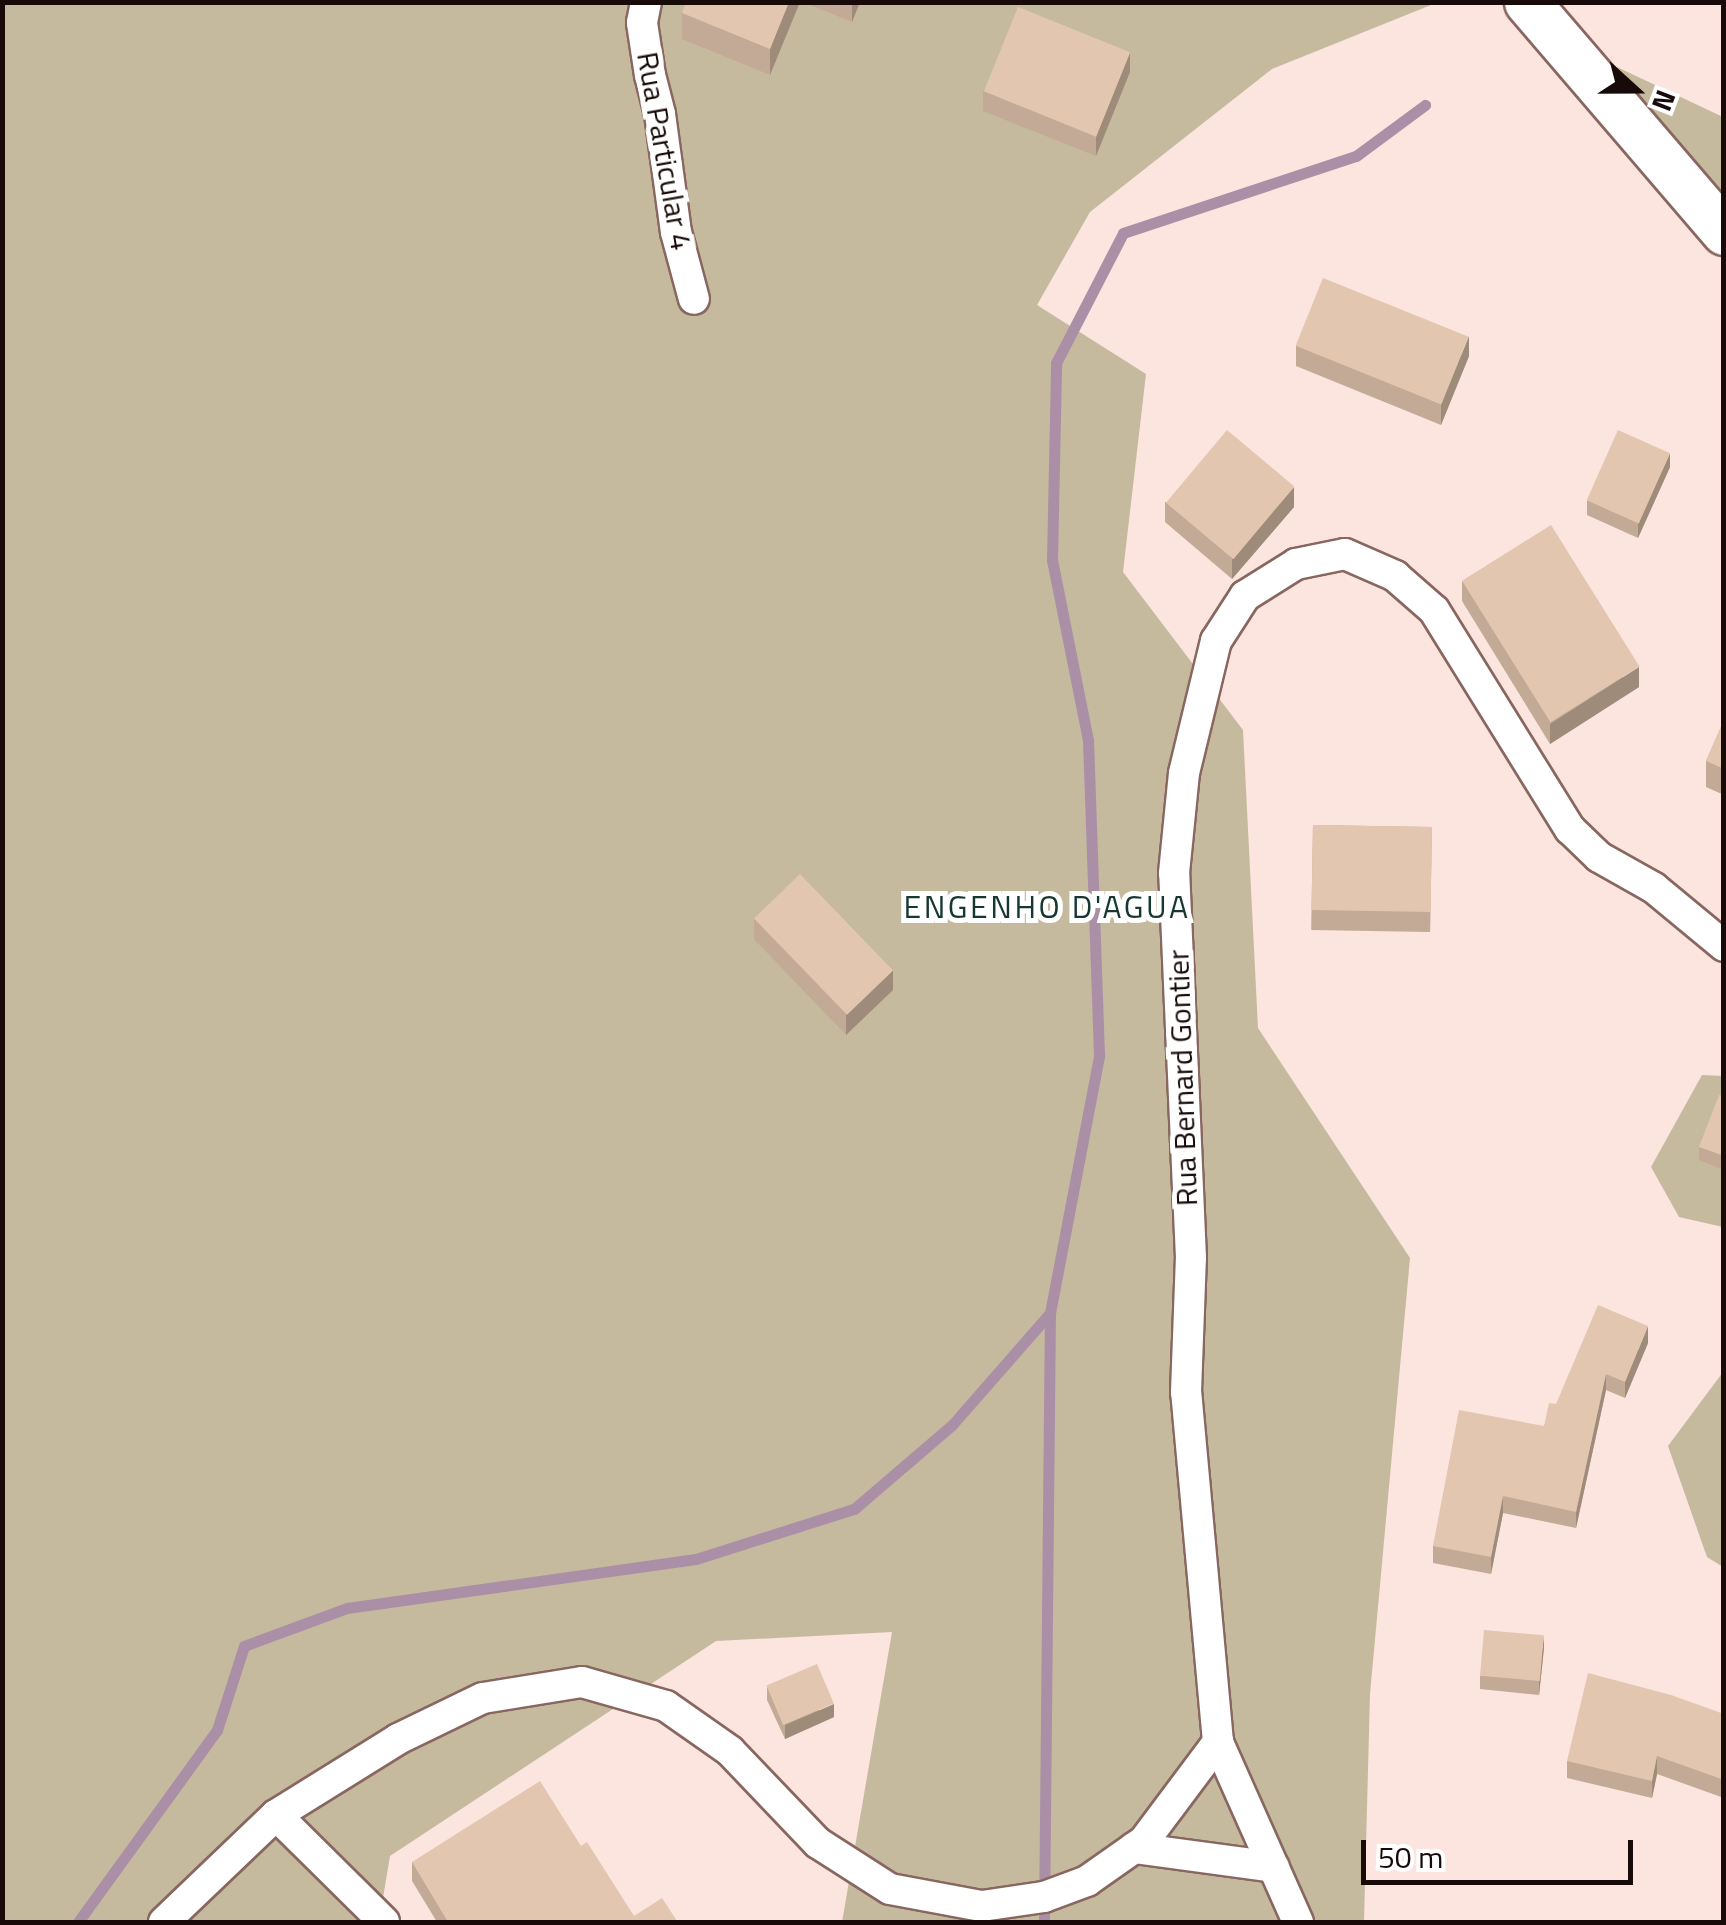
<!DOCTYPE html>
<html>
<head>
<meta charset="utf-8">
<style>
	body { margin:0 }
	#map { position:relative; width:1726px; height:1925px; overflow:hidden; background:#fce4df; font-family:"Titillium Web",sans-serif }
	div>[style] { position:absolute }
	.green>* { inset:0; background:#c5ba9e }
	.stream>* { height:11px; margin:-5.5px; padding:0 5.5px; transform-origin:5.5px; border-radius:5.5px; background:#ab8fa7 }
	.roads { filter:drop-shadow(2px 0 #896760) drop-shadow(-2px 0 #896760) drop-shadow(0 2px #896760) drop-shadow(0 -2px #896760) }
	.minor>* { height:30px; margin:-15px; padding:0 15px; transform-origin:15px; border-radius:15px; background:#fff }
	.secondary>* { height:45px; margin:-22.5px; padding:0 22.5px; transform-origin:22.5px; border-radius:22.5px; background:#fff }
	.wall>* { inset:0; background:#c3aa96; transform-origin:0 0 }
	.shaded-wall>* { inset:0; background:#9f8b7a }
	.building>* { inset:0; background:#e3c6af; transform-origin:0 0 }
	span { translate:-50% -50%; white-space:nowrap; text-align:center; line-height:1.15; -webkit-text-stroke:10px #fff; paint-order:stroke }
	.street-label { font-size:30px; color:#170a08 }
	.neighbourhood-label { font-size:32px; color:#173731; letter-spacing:2.5px }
	.frame { position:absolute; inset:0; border:5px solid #170a08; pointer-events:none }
	.north { position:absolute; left:1586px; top:40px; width:100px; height:100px; -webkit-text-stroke:8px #fff; paint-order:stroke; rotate:111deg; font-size:28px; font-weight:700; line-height:40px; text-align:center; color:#170a08 }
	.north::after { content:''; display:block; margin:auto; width:35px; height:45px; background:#170a08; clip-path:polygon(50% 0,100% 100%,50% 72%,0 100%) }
	.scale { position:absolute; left:1361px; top:1840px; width:272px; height:45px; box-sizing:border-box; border:5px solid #170a08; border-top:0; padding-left:12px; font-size:30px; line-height:35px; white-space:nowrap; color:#170a08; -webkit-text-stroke:8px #fff; paint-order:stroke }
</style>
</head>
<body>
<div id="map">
	<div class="green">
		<i style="clip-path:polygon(3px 3px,1436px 3px,1272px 69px,1090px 212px,1037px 305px,1146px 374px,1123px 572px,1243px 730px,1258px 1028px,1410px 1258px,1370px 1694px,1364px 1922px,842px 1922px,892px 1632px,716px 1641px,390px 1856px,379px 1922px,3px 1922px)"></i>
		<i style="clip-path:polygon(1617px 67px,1723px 117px,1723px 205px,1604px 79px)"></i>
		<i style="clip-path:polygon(1702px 1075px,1723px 1076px,1723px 1227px,1679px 1217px,1651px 1167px)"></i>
		<i style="clip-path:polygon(1723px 1372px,1723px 1567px,1707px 1557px,1668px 1446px)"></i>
	</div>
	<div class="stream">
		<i style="left:78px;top:1922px;width:237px;rotate:-54.1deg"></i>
		<i style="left:217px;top:1730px;width:88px;rotate:-72.2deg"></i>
		<i style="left:244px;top:1646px;width:110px;rotate:-20.3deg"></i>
		<i style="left:347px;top:1608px;width:352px;rotate:-8deg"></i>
		<i style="left:696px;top:1559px;width:166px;rotate:-17.6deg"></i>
		<i style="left:854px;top:1509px;width:129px;rotate:-40.6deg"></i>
		<i style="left:952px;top:1425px;width:149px;rotate:-48.8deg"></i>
		<i style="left:1050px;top:1313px;width:263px;rotate:-79.2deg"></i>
		<i style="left:1099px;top:1055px;width:315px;rotate:-92deg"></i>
		<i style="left:1088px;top:740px;width:184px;rotate:-101.3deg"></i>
		<i style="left:1052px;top:560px;width:197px;rotate:-88.8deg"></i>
		<i style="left:1056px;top:363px;width:146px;rotate:-62.7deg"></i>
		<i style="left:1123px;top:233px;width:245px;rotate:-18.3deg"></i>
		<i style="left:1356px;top:156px;width:86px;rotate:-36.5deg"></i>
		<i style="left:1044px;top:1922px;width:609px;rotate:-89.44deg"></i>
	</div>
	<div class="roads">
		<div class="minor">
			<i style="left:646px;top:2px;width:21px;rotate:101deg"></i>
			<i style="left:642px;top:23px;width:53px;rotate:81.3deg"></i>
			<i style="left:650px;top:75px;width:40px;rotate:75.6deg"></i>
			<i style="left:660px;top:114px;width:119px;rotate:82.3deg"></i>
			<i style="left:676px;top:232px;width:69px;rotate:75deg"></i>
			<i style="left:276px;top:1815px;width:152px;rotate:44.7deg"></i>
			<i style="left:1134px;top:1848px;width:141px;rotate:7.7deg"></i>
			<i style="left:164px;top:1922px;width:155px;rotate:-43.7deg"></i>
			<i style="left:276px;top:1815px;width:144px;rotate:-31.9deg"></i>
			<i style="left:398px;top:1739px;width:94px;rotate:-25.8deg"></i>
			<i style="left:483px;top:1698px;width:100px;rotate:-9.2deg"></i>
			<i style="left:582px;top:1682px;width:87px;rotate:15.9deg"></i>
			<i style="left:666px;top:1706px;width:78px;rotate:35.1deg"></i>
			<i style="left:730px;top:1751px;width:127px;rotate:46.3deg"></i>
			<i style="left:818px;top:1843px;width:85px;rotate:32.6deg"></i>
			<i style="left:890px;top:1889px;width:94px;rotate:10.5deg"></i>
			<i style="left:982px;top:1906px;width:63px;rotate:-8.3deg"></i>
			<i style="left:1044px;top:1897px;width:46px;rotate:-20.4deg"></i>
			<i style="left:1087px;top:1881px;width:70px;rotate:-35.1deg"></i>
			<i style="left:1144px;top:1841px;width:124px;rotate:-53.2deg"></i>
			<i style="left:1298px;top:1922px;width:197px;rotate:-114deg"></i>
			<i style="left:1218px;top:1742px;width:351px;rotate:-95.2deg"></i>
			<i style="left:1186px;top:1392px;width:134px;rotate:-87.9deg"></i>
			<i style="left:1191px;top:1258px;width:385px;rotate:-92.5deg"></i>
			<i style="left:1174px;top:873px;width:100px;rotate:-84.3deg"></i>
			<i style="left:1184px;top:773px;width:136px;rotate:-76.4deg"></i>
			<i style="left:1216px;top:641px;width:54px;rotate:-57.2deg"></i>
			<i style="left:1245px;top:596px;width:60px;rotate:-32.1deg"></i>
			<i style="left:1296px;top:564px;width:50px;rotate:-11.5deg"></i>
			<i style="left:1345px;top:554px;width:55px;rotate:23.7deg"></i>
			<i style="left:1395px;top:576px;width:52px;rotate:41.1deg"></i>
			<i style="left:1434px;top:610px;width:258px;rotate:58.2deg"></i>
			<i style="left:1570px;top:829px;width:40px;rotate:44deg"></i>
			<i style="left:1599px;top:857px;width:63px;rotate:29.4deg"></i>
			<i style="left:1654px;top:888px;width:91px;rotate:39.6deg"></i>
		</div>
		<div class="secondary">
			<i style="left:1527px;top:2px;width:303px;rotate:49.4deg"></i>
		</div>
	</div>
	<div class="wall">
		<i style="clip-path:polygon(800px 2px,770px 75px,682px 39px,682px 13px)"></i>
		<i style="clip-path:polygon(803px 2px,860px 2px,852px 22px)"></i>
		<i style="clip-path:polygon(1130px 72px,1096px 156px,983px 111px,983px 91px)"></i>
		<i style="clip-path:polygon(1296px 346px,1469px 356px,1441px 425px,1296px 366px)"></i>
		<i style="clip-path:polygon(1670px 467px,1638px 538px,1587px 515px,1587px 501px)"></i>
		<i style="clip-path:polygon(1165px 502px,1294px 507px,1232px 579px,1165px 522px)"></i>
		<i style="clip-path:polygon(1462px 581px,1639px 687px,1550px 744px,1462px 601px)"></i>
		<i style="clip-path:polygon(1724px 720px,1724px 795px,1706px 787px,1706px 761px)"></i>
		<i style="left:1313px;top:825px;width:119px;height:105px;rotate:1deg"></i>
		<i style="clip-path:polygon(754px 919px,893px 990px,846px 1035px,754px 939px)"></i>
		<i style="clip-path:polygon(1724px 1096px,1724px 1170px,1699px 1160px,1699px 1147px)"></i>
		<i style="clip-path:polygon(1648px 1343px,1625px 1398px,1606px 1390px,1576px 1528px,1503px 1513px,1491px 1574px,1433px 1563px,1433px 1546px,1544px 1426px,1556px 1404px)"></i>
		<i style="clip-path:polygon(1544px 1648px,1539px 1695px,1480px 1689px,1480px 1676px)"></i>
		<i style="clip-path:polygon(767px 1686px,834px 1717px,785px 1739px,767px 1700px)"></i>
		<i style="clip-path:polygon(1724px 1714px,1724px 1798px,1657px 1774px,1652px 1798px,1567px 1778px,1567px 1761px)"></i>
		<i style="clip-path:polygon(581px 1846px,634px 1916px,677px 1922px,437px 1922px,412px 1881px,412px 1862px)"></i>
	</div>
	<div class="shaded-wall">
		<i style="clip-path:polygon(789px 2px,800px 2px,770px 75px,770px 49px)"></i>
		<i style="clip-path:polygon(852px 2px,860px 2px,852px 22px)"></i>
		<i style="clip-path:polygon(1130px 52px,1130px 72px,1096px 156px,1096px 137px)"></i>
		<i style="clip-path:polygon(1469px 336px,1469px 356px,1441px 425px,1441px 405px)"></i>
		<i style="clip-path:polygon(1670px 453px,1670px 467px,1638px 538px,1638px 524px)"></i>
		<i style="clip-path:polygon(1294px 487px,1294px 507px,1232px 579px,1232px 559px)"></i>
		<i style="clip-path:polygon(1639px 667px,1639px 687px,1550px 744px,1550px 724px)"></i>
		<i style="clip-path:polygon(893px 970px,893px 990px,846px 1035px,846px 1015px)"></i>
		<i style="clip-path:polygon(1648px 1326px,1648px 1343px,1625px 1398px,1625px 1382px)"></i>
		<i style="clip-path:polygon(1606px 1374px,1606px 1390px,1576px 1528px,1576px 1512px)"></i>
		<i style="clip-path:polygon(1503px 1496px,1503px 1513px,1491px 1574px,1491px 1557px)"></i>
		<i style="clip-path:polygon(1544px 1635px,1544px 1648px,1539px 1695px,1539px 1681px)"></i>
		<i style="clip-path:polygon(834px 1704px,834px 1717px,785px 1739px,785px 1725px)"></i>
		<i style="clip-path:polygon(1657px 1756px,1657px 1774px,1652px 1798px,1652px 1781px)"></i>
	</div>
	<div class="building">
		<i style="clip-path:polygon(686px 2px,789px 2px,770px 49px,682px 13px)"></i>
		<i style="left:1018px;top:7px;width:121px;height:91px;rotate:22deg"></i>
		<i style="left:1323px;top:278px;width:157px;height:73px;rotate:22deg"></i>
		<i style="left:1227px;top:430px;width:88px;height:95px;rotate:40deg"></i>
		<i style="left:1618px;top:430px;width:57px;height:77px;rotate:24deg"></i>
		<i style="left:1551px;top:525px;width:167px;height:105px;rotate:58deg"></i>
		<i style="clip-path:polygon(1724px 720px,1724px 769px,1706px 761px)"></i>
		<i style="left:1313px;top:825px;width:119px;height:85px;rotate:1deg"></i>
		<i style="left:800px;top:874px;width:134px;height:64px;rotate:46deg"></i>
		<i style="clip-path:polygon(1719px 1095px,1724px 1096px,1724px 1156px,1699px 1147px)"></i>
		<i style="clip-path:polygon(1598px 1305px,1648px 1326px,1625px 1382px,1606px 1374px,1576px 1512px,1503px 1496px,1491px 1557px,1433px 1546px,1459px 1410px,1544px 1426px,1549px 1403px,1556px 1404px)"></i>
		<i style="left:1484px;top:1630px;width:60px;height:46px;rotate:5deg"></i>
		<i style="left:817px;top:1664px;width:43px;height:55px;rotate:67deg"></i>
		<i style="clip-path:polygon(1588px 1673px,1671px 1695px,1724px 1714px,1724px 1780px,1657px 1756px,1652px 1781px,1567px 1761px)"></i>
		<i style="clip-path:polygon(540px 1781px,581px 1846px,587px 1842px,634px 1916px,662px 1898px,677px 1921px,448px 1922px,412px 1862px)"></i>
	</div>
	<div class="street-label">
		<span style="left:665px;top:151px;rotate:80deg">Rua Particular 4</span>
		<span style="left:1182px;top:1078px;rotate:-92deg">Rua Bernard Gontier</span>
	</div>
	<div class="neighbourhood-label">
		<span style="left:1047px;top:906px">ENGENHO D'AGUA</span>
	</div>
	<div class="frame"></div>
	<div class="north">N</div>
	<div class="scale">50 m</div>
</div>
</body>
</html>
